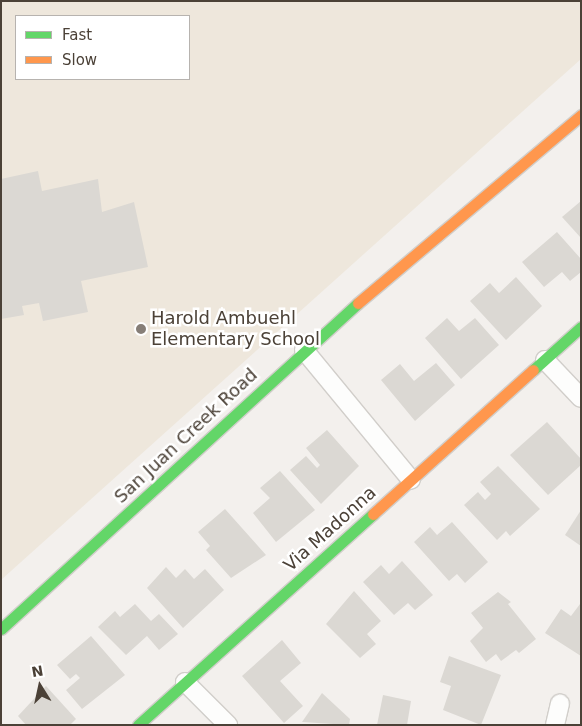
<!DOCTYPE html>
<html>
<head>
<meta charset="utf-8">
<style>
	body { margin:0 }
	#map { position:relative; width:582px; height:726px; overflow:hidden; background:#f3f0ed; font-family:"DejaVu Sans",sans-serif }
	div>[style] { position:absolute }
	.education>* { inset:0; background:#eee7dc }
	.building>* { inset:0; background:#dbd8d3 }
	.roads { filter:drop-shadow(1px 0 #d1ceca) drop-shadow(-1px 0 #d1ceca) drop-shadow(0 1px #d1ceca) drop-shadow(0 -1px #d1ceca) }
	.street>* { height:18px; margin:-9px; padding:0 9px; transform-origin:9px; border-radius:9px; background:#fdfdfc }
	.fast>* { height:11px; margin:-5.5px; padding:0 5.5px; transform-origin:5.5px; border-radius:5.5px; background:#63d668 }
	.slow>* { height:11px; margin:-5.5px; padding:0 5.5px; transform-origin:5.5px; border-radius:5.5px; background:#ff974d }
	.dots>* { width:14px; height:14px; translate:-50% -50%; box-sizing:border-box; border:2px solid #fff; border-radius:50% }
	span { translate:-50% -50%; white-space:nowrap; text-align:center; line-height:1.15; -webkit-text-stroke:5px #fff; paint-order:stroke }
	.poi-label { font-size:18px; color:#4b4137 }
	.left { translate:0 -50%; text-align:left }
	.street-label { font-size:18px; color:#4b4137 }
	.frame { position:absolute; inset:0; border:2px solid #4b4137; pointer-events:none }
	.legend { position:absolute; left:15px; top:15px; width:175px; height:65px; box-sizing:border-box; background:#fff; border:1px solid #b7b3af; margin:0; padding:6px 9px; list-style:none; font-size:15px; color:#4b4137 }
	.legend li { display:flex; align-items:center; gap:10px; height:25px }
	.legend b { width:25px; border:1px solid #b7b3af }
	.north { position:absolute; left:15px; top:661px; width:50px; height:50px; -webkit-text-stroke:4px #fff; paint-order:stroke; rotate:350deg; font-size:14px; font-weight:700; line-height:20px; text-align:center; color:#4b4137 }
	.north::after { content:''; display:block; margin:auto; width:18px; height:22px; background:#4b4137; clip-path:polygon(50% 0,100% 100%,50% 72%,0 100%) }
</style>
</head>
<body>
<div id="map">
	<div class="education">
		<i style="clip-path:polygon(evenodd,1px 1px,581px 1px,581px 59px,1px 580px,1px 1px,16px 16px,189px 16px,189px 79px,16px 79px,16px 16px)"></i>
	</div>
	<div class="building">
		<i style="clip-path:polygon(38px 171px,42px 191px,98px 179px,102px 212px,134px 202px,148px 267px,81px 281px,88px 312px,43px 321px,39px 303px,22px 306px,24px 315px,1px 319px,1px 179px)"></i>
		<i style="clip-path:polygon(581px 201px,581px 238px,562px 217px)"></i>
		<i style="clip-path:polygon(557px 232px,581px 259px,581px 272px,570px 281px,562px 272px,544px 287px,522px 262px)"></i>
		<i style="clip-path:polygon(516px 277px,542px 306px,506px 340px,470px 301px,490px 283px,499px 293px)"></i>
		<i style="clip-path:polygon(447px 318px,459px 331px,475px 318px,499px 345px,461px 379px,425px 338px)"></i>
		<i style="clip-path:polygon(436px 363px,455px 385px,415px 421px,381px 380px,400px 364px,414px 381px)"></i>
		<i style="clip-path:polygon(547px 422px,581px 459px,581px 465px,548px 495px,510px 455px)"></i>
		<i style="clip-path:polygon(327px 430px,359px 466px,321px 504px,290px 470px,306px 456px,317px 468px,320px 465px,306px 448px)"></i>
		<i style="clip-path:polygon(498px 466px,540px 509px,510px 536px,506px 531px,497px 540px,464px 505px,478px 492px,485px 500px,491px 494px,480px 482px)"></i>
		<i style="clip-path:polygon(280px 471px,315px 510px,276px 542px,253px 513px,270px 498px,260px 488px)"></i>
		<i style="clip-path:polygon(225px 509px,266px 555px,231px 578px,206px 550px,210px 546px,198px 532px)"></i>
		<i style="clip-path:polygon(581px 510px,581px 546px,565px 535px)"></i>
		<i style="clip-path:polygon(452px 522px,488px 562px,465px 583px,457px 574px,449px 581px,414px 542px,430px 527px,437px 535px)"></i>
		<i style="clip-path:polygon(402px 561px,433px 595px,415px 610px,408px 603px,394px 615px,363px 582px,381px 565px,389px 574px)"></i>
		<i style="clip-path:polygon(166px 567px,176px 578px,185px 569px,194px 579px,205px 569px,224px 590px,183px 628px,147px 588px)"></i>
		<i style="clip-path:polygon(354px 591px,381px 621px,367px 634px,376px 644px,360px 658px,326px 624px)"></i>
		<i style="clip-path:polygon(498px 592px,511px 602px,508px 604px,536px 639px,519px 653px,516px 650px,501px 661px,496px 654px,486px 662px,470px 641px,483px 628px,471px 613px)"></i>
		<i style="clip-path:polygon(135px 604px,151px 621px,159px 614px,178px 634px,159px 650px,147px 636px,126px 655px,98px 627px,115px 611px,120px 617px)"></i>
		<i style="clip-path:polygon(580px 604px,581px 605px,581px 656px,545px 633px,561px 609px,571px 616px)"></i>
		<i style="clip-path:polygon(91px 636px,125px 675px,82px 709px,66px 690px,80px 678px,76px 674px,70px 679px,57px 665px)"></i>
		<i style="clip-path:polygon(282px 640px,301px 663px,280px 681px,303px 706px,284px 723px,242px 676px)"></i>
		<i style="clip-path:polygon(449px 656px,501px 675px,481px 725px,443px 710px,451px 686px,440px 682px)"></i>
		<i style="clip-path:polygon(46px 686px,76px 719px,70px 725px,26px 725px,18px 716px)"></i>
		<i style="clip-path:polygon(322px 693px,350px 719px,349px 725px,302px 722px)"></i>
		<i style="clip-path:polygon(383px 695px,411px 701px,407px 725px,377px 725px)"></i>
	</div>
	<div class="roads">
		<div class="street">
			<i style="left:304px;top:350px;width:168px;rotate:50.5deg"></i>
			<i style="left:545px;top:360px;width:52px;rotate:46.5deg"></i>
			<i style="left:185px;top:682px;width:61px;rotate:45deg"></i>
			<i style="left:555px;top:725px;width:22px;rotate:-77deg"></i>
		</div>
		<div class="fast">
			<i style="left:533px;top:370px;width:64px;rotate:-41.9deg"></i>
			<i style="left:1px;top:629px;width:483px;rotate:-42.4deg"></i>
			<i style="left:138px;top:725px;width:316px;rotate:-41.9deg"></i>
		</div>
		<div class="slow">
			<i style="left:358px;top:303px;width:292px;rotate:-40.1deg"></i>
			<i style="left:373px;top:514px;width:215px;rotate:-42deg"></i>
		</div>
	</div>
	<div class="dots">
		<i style="left:141px;top:329px;background:#867e77"></i>
	</div>
	<div class="poi-label">
		<span class="left" style="left:151px;top:329px">Harold Ambuehl<br>Elementary School</span>
	</div>
	<div class="street-label">
		<span style="left:186px;top:436px;rotate:-43deg">San Juan Creek Road</span>
		<span style="left:330px;top:529px;rotate:-42deg">Via Madonna</span>
	</div>
	<div class="frame"></div>
	<ul class="legend">
	<li><b style="height:6px;background:#63d668"></b>Fast</li>
	<li><b style="height:6px;background:#ff974d"></b>Slow</li>
	</ul>
	<div class="north">N</div>
</div>
</body>
</html>
